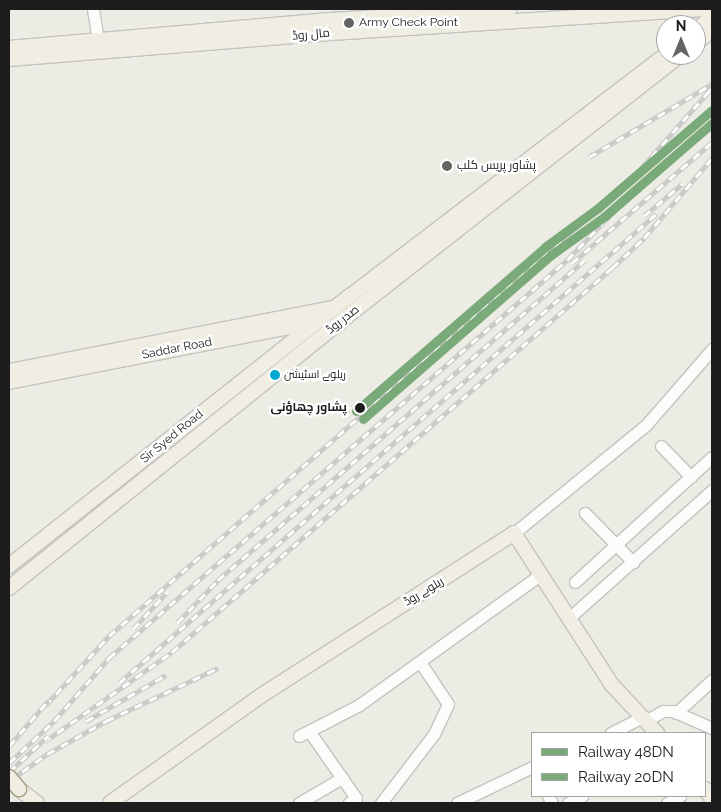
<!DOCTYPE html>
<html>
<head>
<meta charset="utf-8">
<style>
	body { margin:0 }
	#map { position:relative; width:721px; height:812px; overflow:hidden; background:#ecebe4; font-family:Raleway,Cairo,sans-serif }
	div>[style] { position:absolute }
	.roads { filter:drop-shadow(1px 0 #c4c3c0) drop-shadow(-1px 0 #c4c3c0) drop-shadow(0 1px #c4c3c0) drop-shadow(0 -1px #c4c3c0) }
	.minor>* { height:11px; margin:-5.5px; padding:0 5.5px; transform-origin:5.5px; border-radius:5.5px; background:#fcfcfb }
	.major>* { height:14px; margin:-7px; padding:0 7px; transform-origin:7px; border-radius:7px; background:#f0eee3 }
	.rail>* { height:4.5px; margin-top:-2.25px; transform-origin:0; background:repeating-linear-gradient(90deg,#fff 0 8px,#c9c9c8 0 16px); box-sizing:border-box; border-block:1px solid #c9c9c8 }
	.bridges { filter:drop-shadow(1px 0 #a19f81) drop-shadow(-1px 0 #a19f81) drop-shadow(0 1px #a19f81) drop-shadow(0 -1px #a19f81) }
	.major-bridge>* { height:14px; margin:-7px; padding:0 7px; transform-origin:7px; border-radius:7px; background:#f0eee3 }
	.rail-1>* { height:9px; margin:-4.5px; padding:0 4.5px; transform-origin:4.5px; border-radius:4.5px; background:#7aaa7a }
	.rail-2>* { height:9px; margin:-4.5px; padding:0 4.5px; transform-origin:4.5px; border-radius:4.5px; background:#7aaa7a }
	.dots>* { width:14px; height:14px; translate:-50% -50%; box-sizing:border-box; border:2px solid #fff; border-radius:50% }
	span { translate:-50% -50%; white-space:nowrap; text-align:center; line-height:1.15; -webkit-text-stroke:4.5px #fff; paint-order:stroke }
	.bus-label { font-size:11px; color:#1c1c1c }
	.left { translate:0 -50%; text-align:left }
	.poi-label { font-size:12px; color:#1c1c1c }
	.street-label { font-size:12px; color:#1c1c1c }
	.stop-label { font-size:12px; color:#1c1c1c; font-weight:700 }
	.right { translate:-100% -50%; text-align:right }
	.frame { position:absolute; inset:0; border:10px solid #1c1c1c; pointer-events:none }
	.legend { position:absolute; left:531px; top:732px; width:175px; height:65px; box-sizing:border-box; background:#fff; border:1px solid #a4a4a4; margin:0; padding:6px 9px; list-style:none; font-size:15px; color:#1c1c1c }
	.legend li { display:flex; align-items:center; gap:10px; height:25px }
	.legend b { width:25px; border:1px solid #a4a4a4 }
	.north { position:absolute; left:656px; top:15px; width:50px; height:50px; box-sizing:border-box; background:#fff; border:1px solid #a4a4a4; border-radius:50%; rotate:0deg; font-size:14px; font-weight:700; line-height:20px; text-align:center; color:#1c1c1c }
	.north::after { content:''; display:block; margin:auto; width:18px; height:22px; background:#656462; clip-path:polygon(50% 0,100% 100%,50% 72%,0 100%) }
</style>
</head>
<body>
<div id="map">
	<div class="roads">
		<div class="minor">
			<i style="left:93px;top:9px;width:32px;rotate:81deg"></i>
			<i style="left:661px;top:446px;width:43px;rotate:45.9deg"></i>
			<i style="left:585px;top:513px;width:69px;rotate:45.6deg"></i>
			<i style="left:514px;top:533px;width:171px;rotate:-39.3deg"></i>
			<i style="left:646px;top:425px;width:101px;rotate:-49deg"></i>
			<i style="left:575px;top:582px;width:185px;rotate:-42.4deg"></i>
			<i style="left:569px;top:618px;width:192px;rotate:-41.8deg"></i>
			<i style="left:676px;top:713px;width:49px;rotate:-42.5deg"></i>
			<i style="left:645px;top:721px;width:21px;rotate:-29deg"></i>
			<i style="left:663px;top:711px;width:10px"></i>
			<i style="left:673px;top:711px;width:43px;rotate:23.6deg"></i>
			<i style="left:309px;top:731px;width:82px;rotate:55deg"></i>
			<i style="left:356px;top:798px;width:9px;rotate:144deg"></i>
			<i style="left:611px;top:733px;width:35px;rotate:-27deg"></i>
			<i style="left:299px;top:736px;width:68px;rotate:-27.3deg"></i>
			<i style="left:359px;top:705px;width:224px;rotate:-35.7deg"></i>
			<i style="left:548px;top:796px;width:8px;rotate:60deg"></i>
			<i style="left:299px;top:803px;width:50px;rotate:-30.2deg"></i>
			<i style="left:381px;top:803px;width:87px;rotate:-52.5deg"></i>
			<i style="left:434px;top:734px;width:33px;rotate:-65deg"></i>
			<i style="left:448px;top:704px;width:50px;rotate:-123.7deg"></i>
			<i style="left:457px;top:803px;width:83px;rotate:-25.6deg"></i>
			<i style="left:568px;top:803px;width:16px;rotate:-27deg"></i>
			<i style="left:667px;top:803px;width:15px;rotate:-28deg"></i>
		</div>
		<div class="major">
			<i style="left:696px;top:30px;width:21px;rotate:-39deg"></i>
			<i style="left:696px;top:43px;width:21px;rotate:-39deg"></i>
			<i style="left:9px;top:48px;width:322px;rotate:-5deg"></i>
			<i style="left:330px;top:20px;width:180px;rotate:-3.5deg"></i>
			<i style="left:9px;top:59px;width:323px;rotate:-4.6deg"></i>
			<i style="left:331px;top:33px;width:373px;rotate:-3.7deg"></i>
			<i style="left:9px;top:371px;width:329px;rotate:-11deg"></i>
			<i style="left:9px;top:382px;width:311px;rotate:-11.1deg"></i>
			<i style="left:9px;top:566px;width:435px;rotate:-38.4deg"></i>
			<i style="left:350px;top:296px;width:398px;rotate:-37.4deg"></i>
			<i style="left:9px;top:588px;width:431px;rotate:-38.8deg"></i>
			<i style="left:345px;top:318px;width:427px;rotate:-38.1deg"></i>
			<i style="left:19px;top:789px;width:23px;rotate:38deg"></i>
			<i style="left:705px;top:789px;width:12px;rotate:55deg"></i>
			<i style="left:110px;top:803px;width:186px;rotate:-35.4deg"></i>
			<i style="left:262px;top:695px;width:300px;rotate:-32.7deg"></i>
			<i style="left:514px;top:533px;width:181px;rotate:57.2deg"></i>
			<i style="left:612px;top:685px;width:66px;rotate:46.8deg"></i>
		</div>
	</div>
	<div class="rail">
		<i style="left:706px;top:116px;width:9px;rotate:-49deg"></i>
		<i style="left:589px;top:157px;width:143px;rotate:-30.7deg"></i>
		<i style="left:655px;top:163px;width:27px;rotate:-48deg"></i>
		<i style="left:630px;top:181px;width:120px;rotate:-48.7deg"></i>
		<i style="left:644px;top:216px;width:50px;rotate:-40.1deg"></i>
		<i style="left:572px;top:263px;width:185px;rotate:-40.8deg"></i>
		<i style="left:177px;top:623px;width:59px;rotate:-46.4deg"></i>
		<i style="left:218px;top:580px;width:486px;rotate:-41.1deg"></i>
		<i style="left:133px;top:629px;width:50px;rotate:-47.4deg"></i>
		<i style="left:119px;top:683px;width:713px;rotate:-41.13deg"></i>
		<i style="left:45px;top:706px;width:95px;rotate:-47.6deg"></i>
		<i style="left:109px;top:636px;width:650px;rotate:-41.19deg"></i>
		<i style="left:86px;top:721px;width:92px;rotate:-29.9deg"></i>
		<i style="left:44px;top:742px;width:156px;rotate:-35.1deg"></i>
		<i style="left:172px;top:652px;width:584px;rotate:-41.11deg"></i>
		<i style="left:612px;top:268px;width:44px;rotate:-43.2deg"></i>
		<i style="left:644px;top:238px;width:105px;rotate:-49.6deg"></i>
		<i style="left:9px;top:746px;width:60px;rotate:-49.1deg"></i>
		<i style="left:9px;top:763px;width:62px;rotate:-43deg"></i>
		<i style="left:54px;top:721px;width:84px;rotate:-48.9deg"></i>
		<i style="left:109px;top:658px;width:607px;rotate:-40.99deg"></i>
		<i style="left:567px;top:260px;width:98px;rotate:-46.2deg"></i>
		<i style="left:635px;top:189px;width:99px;rotate:-38.8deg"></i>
		<i style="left:9px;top:772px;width:53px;rotate:-42.7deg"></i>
		<i style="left:9px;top:781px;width:47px;rotate:-35.4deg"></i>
		<i style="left:47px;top:754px;width:68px;rotate:-29.2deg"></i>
		<i style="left:106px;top:721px;width:124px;rotate:-25.3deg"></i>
	</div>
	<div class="bridges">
		<div class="major-bridge">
			<i style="left:9px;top:777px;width:16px;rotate:50deg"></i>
		</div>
	</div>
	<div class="rail-1">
		<i style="left:356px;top:411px;width:250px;rotate:-40.9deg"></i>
		<i style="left:545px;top:247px;width:66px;rotate:-36.3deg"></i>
		<i style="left:598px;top:208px;width:150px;rotate:-40.7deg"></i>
	</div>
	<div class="rail-2">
		<i style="left:363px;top:419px;width:249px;rotate:-41.1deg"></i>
		<i style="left:551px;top:255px;width:67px;rotate:-35.8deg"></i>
		<i style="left:605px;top:216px;width:142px;rotate:-41deg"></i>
	</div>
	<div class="dots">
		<i style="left:349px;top:23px;background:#656462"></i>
		<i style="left:447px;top:166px;background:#656462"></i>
		<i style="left:275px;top:375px;background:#00a9ce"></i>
		<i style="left:360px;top:408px;background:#1c1c1c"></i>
	</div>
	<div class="bus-label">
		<span class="left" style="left:284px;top:375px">ریلوے اسٹیشن</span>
	</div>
	<div class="poi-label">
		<span class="left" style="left:359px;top:23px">Army Check Point</span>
		<span class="left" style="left:457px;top:166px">پشاور پریس کلب</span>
	</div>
	<div class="street-label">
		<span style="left:311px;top:35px;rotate:-5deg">مال روڈ</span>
		<span style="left:343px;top:320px;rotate:-38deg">صدر روڈ</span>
		<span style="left:177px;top:349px;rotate:-11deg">Saddar Road</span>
		<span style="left:172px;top:437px;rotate:-39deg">Sir Syed Road</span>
		<span style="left:424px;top:592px;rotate:-31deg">ریلوے روڈ</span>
	</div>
	<div class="stop-label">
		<span class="right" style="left:347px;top:408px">پشاور چھاؤنی</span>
	</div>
	<div class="frame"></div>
	<ul class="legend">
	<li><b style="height:6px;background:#7aaa7a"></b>Railway 48DN</li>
	<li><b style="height:6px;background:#7aaa7a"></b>Railway 20DN</li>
	</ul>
	<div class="north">N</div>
</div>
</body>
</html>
